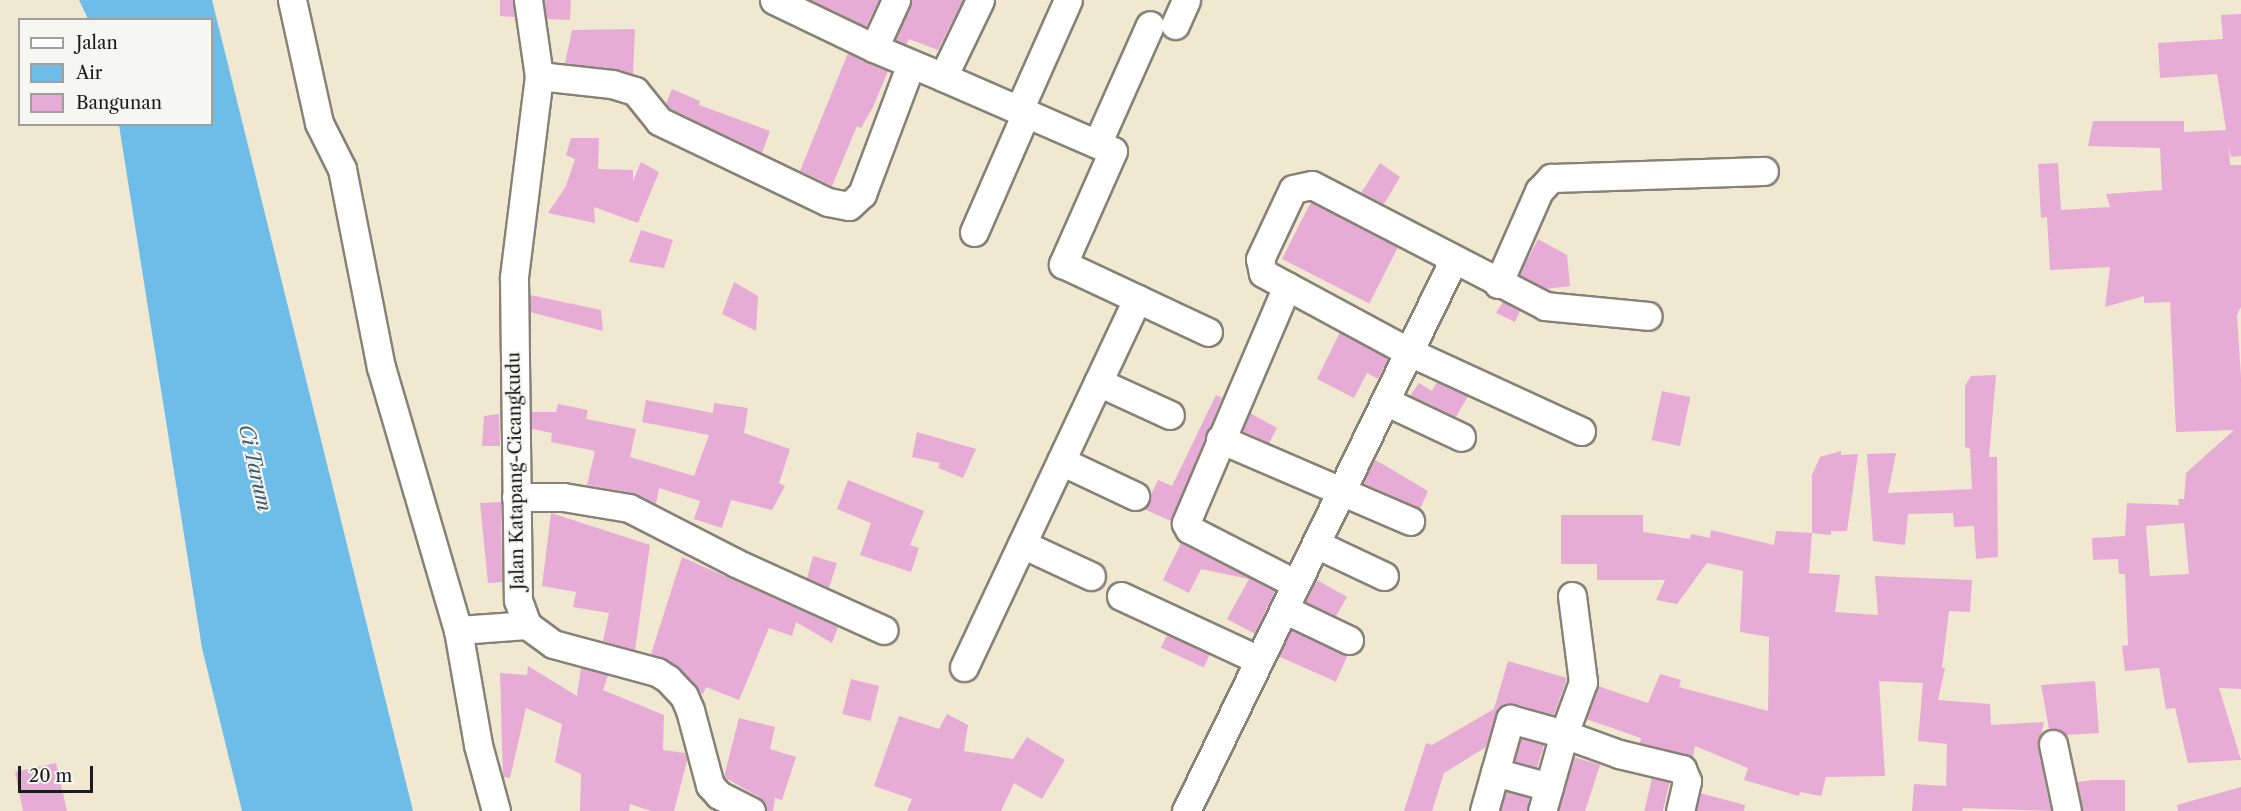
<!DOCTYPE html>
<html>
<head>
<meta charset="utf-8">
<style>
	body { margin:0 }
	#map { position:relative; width:2241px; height:811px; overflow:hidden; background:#f0e8d1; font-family:"Libre Caslon Text",serif }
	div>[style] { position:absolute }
	.water>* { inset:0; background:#6ebce8 }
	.building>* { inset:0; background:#e7acd6; transform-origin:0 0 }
	.roads { filter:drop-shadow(2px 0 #868276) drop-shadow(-2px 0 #868276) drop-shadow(0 2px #868276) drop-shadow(0 -2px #868276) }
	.minor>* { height:27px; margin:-13.5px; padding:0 13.5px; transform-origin:13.5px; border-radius:13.5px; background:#fff }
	span { translate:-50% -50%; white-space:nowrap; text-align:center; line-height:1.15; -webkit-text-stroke:4.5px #f6f6f2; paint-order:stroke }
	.street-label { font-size:18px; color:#1c1c1c }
	.water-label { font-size:20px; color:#3d5c6e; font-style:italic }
	.legend { position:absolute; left:18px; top:18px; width:195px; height:108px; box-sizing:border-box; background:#f6f6f2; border:2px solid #9f9f9c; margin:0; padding:8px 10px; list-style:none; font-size:18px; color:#1c1c1c }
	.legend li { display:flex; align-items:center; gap:12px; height:30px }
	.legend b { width:30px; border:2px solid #9f9f9c }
	.scale { position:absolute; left:18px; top:766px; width:75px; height:27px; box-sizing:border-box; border:3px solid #1c1c1c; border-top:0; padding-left:8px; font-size:18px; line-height:21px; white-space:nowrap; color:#1c1c1c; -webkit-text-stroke:4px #f6f6f2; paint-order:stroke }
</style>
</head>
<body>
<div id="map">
	<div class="water">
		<i style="clip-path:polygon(79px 0,212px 0,413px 811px,242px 811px,202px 648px,119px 125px,212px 124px,212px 20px,88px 19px)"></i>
	</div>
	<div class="building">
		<i style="clip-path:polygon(500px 0,513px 0,515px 17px,500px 16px)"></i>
		<i style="clip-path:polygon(544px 0,571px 0,570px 20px,547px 19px)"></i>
		<i style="clip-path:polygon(810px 0,879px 0,866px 27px)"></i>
		<i style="clip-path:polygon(912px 0,963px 0,938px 50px,909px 39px,906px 45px,895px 40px)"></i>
		<i style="clip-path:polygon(evenodd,2241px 14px,2241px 156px,2231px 157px,2229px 146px,2230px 165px,2241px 165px,2241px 307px,2237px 315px,2241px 377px,2241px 689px,2219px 688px,2241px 760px,2188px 763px,2175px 708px,2166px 709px,2159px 668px,2125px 671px,2122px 646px,2128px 645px,2125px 574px,2119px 574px,2118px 559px,2093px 560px,2092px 538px,2125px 536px,2127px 503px,2179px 505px,2178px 499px,2184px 499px,2186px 473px,2234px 430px,2176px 432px,2170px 302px,2144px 303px,2144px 296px,2105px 307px,2110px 267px,2050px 270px,2047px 217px,2041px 218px,2038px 164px,2058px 163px,2061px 210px,2110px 207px,2106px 194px,2162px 190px,2160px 148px,2088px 146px,2093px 121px,2184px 121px,2184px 132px,2226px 130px,2217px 74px,2160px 78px,2158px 43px,2223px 39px,2221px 15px,2241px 14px,2184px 523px,2189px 574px,2150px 576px,2146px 526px,2184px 523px)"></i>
		<i style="clip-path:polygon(635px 29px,633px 74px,565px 63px,572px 30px)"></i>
		<i style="clip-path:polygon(848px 53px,888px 71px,873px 107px,861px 128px,857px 126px,832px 186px,800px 171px)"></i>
		<i style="clip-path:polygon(672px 89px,700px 101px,699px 105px,770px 131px,762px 153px,669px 108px,666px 104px)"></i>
		<i style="clip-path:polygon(571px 138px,599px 138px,598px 169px,633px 170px,633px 181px,641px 162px,659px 172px,638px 223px,594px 207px,595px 223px,548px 213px,566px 186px,575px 159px,566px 155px)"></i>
		<i style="clip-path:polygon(1380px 163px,1400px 177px,1384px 204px,1361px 193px)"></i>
		<i style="left:1311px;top:202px;width:98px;height:64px;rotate:27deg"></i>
		<i style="clip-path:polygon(641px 230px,673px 240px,664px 268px,629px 262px)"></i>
		<i style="clip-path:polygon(1538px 239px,1567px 255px,1570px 286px,1546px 289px,1519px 275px)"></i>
		<i style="clip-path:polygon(734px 282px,758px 296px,756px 331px,722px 314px)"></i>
		<i style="clip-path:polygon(530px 295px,601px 310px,603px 331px,530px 312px)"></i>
		<i style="clip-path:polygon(1503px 302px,1520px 311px,1515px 322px,1496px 313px)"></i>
		<i style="clip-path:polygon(1340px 332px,1388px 359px,1378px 379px,1367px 373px,1354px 398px,1317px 379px)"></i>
		<i style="clip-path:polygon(1996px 375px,1989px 457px,1997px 457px,1998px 557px,1976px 559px,1974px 526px,1954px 527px,1953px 513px,1908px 514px,1905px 545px,1873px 541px,1867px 454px,1896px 453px,1888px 493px,1972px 489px,1970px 449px,1965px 447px,1965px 386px,1971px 376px)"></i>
		<i style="clip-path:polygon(1437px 382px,1468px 396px,1456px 417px,1410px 396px,1419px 383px,1432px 391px)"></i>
		<i style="left:1662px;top:391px;width:29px;height:50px;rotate:12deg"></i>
		<i style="clip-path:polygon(1216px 395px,1222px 398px,1171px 521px,1144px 509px,1158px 480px,1172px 486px)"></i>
		<i style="clip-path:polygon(646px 400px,713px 413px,714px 403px,748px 408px,744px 433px,790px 449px,779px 483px,785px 486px,772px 510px,731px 500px,722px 528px,694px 519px,700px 501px,659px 488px,656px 504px,632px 493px,587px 485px,595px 451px,551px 442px,552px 433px,532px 429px,531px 412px,556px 412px,558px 404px,588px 410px,586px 419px,636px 429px,630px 457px,694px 476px,709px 435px,642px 422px)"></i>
		<i style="clip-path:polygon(1250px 413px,1277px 428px,1269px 443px,1242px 431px)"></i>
		<i style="clip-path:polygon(499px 414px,500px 446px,482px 446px,484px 416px)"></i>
		<i style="clip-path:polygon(917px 432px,976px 449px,963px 478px,938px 468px,940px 463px,912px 457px)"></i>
		<i style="clip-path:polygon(1841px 451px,1841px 455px,1858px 454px,1847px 531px,1831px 531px,1831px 535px,1812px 533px,1812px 475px,1820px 457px)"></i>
		<i style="clip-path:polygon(1374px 459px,1428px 491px,1420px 509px,1363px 483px)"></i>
		<i style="clip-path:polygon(848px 480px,924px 511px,910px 545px,919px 548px,911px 572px,860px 555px,871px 523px,837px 509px)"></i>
		<i style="clip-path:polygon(501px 502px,502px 582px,488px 583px,480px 503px)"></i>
		<i style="clip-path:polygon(551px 513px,650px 545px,635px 650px,603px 641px,609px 613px,573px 607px,576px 592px,542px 586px)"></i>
		<i style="clip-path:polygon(1561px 515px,1643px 515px,1643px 532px,1690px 539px,1691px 534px,1710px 538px,1711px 530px,1774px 545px,1776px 531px,1812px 533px,1809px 573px,1840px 575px,1835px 612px,1878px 615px,1875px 576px,1972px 580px,1970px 612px,1949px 611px,1942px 668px,1945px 668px,1938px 700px,1990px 704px,1991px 725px,2044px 722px,2038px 747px,2051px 811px,1963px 808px,1962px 811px,1912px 811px,1914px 784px,1946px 786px,1947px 744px,1918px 741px,1923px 683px,1879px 681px,1885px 776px,1826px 777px,1821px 796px,1800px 792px,1799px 796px,1744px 780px,1748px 768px,1695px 746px,1693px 758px,1640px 743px,1641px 738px,1586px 719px,1598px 686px,1648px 703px,1660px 674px,1681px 680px,1679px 687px,1768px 711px,1769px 637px,1740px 632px,1743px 571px,1707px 563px,1677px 604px,1656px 600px,1665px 580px,1597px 580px,1597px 564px,1561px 564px)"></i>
		<i style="clip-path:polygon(1181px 543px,1275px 591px,1255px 634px,1227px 619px,1249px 579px,1201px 569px,1189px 593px,1163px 580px)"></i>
		<i style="clip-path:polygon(813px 556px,837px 563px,829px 588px,807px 578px)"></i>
		<i style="clip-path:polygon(682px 557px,838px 627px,832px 643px,796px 622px,792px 636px,769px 628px,739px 700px,706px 687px,703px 694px,699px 692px,677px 666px,651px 654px)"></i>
		<i style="clip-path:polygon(1317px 580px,1347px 597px,1336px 616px,1305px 602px)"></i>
		<i style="left:1291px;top:630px;width:62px;height:29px;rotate:24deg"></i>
		<i style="left:1167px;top:635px;width:47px;height:14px;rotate:25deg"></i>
		<i style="clip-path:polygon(1508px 661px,1567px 678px,1554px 715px,1514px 704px,1499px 707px,1486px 747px,1444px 773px,1432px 811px,1404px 811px,1426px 743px,1432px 745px,1494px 709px)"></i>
		<i style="clip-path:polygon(528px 666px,577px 696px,581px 668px,608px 675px,603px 690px,664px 715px,663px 750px,685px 753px,687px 761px,674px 811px,651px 811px,630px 804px,629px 811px,580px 811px,581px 774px,555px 762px,562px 724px,526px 708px,510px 778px,503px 777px,500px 673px,527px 675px)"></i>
		<i style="left:851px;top:679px;width:29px;height:36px;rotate:14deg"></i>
		<i style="clip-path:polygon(2095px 681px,2099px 733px,2066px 735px,2049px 729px,2041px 685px)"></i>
		<i style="clip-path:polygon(947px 714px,968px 725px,964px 751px,1013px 759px,1027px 737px,1065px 760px,1042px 799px,1014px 783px,1001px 811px,907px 811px,912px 799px,874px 786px,899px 716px,939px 729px)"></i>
		<i style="clip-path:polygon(739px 718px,775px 727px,770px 749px,796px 757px,782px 800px,775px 798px,773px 811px,767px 811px,759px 797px,724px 777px)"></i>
		<i style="left:1521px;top:738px;width:24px;height:24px;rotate:17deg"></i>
		<i style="clip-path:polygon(1574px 757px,1600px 765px,1585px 811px,1558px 811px)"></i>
		<i style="clip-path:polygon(56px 763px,67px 811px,23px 811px,15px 772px)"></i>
		<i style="left:1652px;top:778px;width:18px;height:34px;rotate:13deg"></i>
		<i style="clip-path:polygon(2093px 780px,2125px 780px,2125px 811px,2082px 811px,2077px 782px)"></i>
		<i style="clip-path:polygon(2241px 787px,2241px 811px,2178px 811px,2177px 805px)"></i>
		<i style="clip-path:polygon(1506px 791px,1529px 798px,1527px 811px,1500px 811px)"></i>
		<i style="clip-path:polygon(1700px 793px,1745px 805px,1744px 811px,1696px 811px)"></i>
	</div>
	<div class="roads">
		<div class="minor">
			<i style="left:292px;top:0;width:126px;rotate:77.6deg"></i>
			<i style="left:319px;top:123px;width:51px;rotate:63.4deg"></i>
			<i style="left:342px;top:169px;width:202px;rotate:78.9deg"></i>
			<i style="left:381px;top:367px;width:274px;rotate:73.7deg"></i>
			<i style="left:458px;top:630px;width:117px;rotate:80.1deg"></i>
			<i style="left:478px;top:745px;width:68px;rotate:74.7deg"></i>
			<i style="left:528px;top:0;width:77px;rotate:81.8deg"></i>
			<i style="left:539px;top:76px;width:204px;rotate:97.1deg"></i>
			<i style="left:514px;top:278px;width:322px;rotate:89.3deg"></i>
			<i style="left:518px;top:600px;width:27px;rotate:70deg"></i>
			<i style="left:527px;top:625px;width:32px;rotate:36deg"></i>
			<i style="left:553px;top:644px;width:108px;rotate:15.1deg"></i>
			<i style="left:657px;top:672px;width:13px;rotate:32deg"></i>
			<i style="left:668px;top:679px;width:23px;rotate:47deg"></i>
			<i style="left:684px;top:696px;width:15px;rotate:67deg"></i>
			<i style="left:690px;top:710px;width:78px;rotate:75.1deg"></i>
			<i style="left:710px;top:785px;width:13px;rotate:48deg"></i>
			<i style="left:719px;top:795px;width:36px;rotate:27deg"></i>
			<i style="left:774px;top:0;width:111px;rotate:25.6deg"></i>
			<i style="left:896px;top:0;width:53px;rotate:114.6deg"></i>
			<i style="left:874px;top:48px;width:75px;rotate:22.8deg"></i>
			<i style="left:943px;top:77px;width:85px;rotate:-64.3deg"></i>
			<i style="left:1175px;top:25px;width:27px;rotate:-66deg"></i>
			<i style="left:539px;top:76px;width:73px;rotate:6.3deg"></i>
			<i style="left:612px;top:84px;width:24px;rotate:17deg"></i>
			<i style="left:635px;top:91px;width:38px;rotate:51deg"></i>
			<i style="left:659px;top:121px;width:187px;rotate:25.6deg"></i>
			<i style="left:828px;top:202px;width:21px;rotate:11deg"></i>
			<i style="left:849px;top:206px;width:18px;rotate:-43deg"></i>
			<i style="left:862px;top:194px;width:137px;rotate:-69.4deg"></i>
			<i style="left:943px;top:77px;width:185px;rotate:23.5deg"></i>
			<i style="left:1113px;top:151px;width:124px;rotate:113.9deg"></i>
			<i style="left:1063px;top:264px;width:160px;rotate:25.1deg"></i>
			<i style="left:1019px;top:110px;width:120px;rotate:-66deg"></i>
			<i style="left:1097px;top:144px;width:130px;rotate:-66deg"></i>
			<i style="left:974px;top:232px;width:130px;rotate:-66.4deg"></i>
			<i style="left:1498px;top:284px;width:102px;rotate:-66.2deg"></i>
			<i style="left:1539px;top:191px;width:18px;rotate:-47deg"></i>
			<i style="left:1551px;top:178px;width:213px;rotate:-1.9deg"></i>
			<i style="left:1287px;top:286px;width:258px;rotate:113.1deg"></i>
			<i style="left:1186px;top:523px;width:7px;rotate:63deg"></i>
			<i style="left:1189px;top:529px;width:120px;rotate:27.2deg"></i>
			<i style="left:1098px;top:382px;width:79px;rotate:24.6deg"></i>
			<i style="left:1385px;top:401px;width:84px;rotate:25.3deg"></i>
			<i style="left:1581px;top:431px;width:189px;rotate:-155.3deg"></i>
			<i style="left:1409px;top:352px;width:166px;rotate:-151.6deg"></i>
			<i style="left:1263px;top:273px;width:14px;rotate:-102deg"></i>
			<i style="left:1260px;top:259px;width:77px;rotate:-64.8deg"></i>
			<i style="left:1293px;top:189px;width:19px;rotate:-12deg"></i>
			<i style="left:1312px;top:185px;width:263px;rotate:27.4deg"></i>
			<i style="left:1545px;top:306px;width:103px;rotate:5.5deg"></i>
			<i style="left:1220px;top:439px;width:207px;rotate:23.3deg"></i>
			<i style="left:1061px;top:461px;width:82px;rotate:25.3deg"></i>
			<i style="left:516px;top:497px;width:47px"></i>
			<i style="left:563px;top:497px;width:67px;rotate:9.5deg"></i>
			<i style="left:629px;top:508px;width:120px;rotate:27.2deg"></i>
			<i style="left:736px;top:563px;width:162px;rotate:24.4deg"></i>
			<i style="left:1022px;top:544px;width:76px;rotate:24.9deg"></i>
			<i style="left:1316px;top:544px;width:75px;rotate:25.2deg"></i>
			<i style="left:1121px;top:596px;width:152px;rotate:24.9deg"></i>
			<i style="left:1572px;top:596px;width:87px;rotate:82.7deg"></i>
			<i style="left:1583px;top:682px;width:55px;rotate:110.1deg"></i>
			<i style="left:1564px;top:734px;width:59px;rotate:20deg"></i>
			<i style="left:1619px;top:754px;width:65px;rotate:13.4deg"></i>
			<i style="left:1682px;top:769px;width:13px;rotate:67deg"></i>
			<i style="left:1687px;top:781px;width:31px;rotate:103deg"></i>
			<i style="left:1284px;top:609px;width:72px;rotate:25.5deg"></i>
			<i style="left:458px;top:630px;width:69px;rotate:-4.1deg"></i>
			<i style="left:964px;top:667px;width:407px;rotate:-64.8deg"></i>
			<i style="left:2053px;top:744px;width:68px;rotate:78.2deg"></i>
			<i style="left:1495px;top:772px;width:56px;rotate:15.5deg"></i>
			<i style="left:1186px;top:811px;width:611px;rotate:-64.11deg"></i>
			<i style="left:1484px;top:811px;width:96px;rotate:-74.2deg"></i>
			<i style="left:1510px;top:719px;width:56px;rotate:15.5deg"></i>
			<i style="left:1564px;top:734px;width:80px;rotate:105.9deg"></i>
		</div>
	</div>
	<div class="street-label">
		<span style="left:516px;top:471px;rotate:-91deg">Jalan Katapang-Cicangkudu</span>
	</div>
	<div class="water-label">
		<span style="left:255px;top:468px;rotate:77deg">Ci Tarum</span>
	</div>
	<ul class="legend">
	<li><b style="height:8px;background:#fff"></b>Jalan</li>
	<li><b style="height:16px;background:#6ebce8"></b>Air</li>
	<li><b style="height:16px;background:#e7acd6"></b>Bangunan</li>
	</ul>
	<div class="scale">20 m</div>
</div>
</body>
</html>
